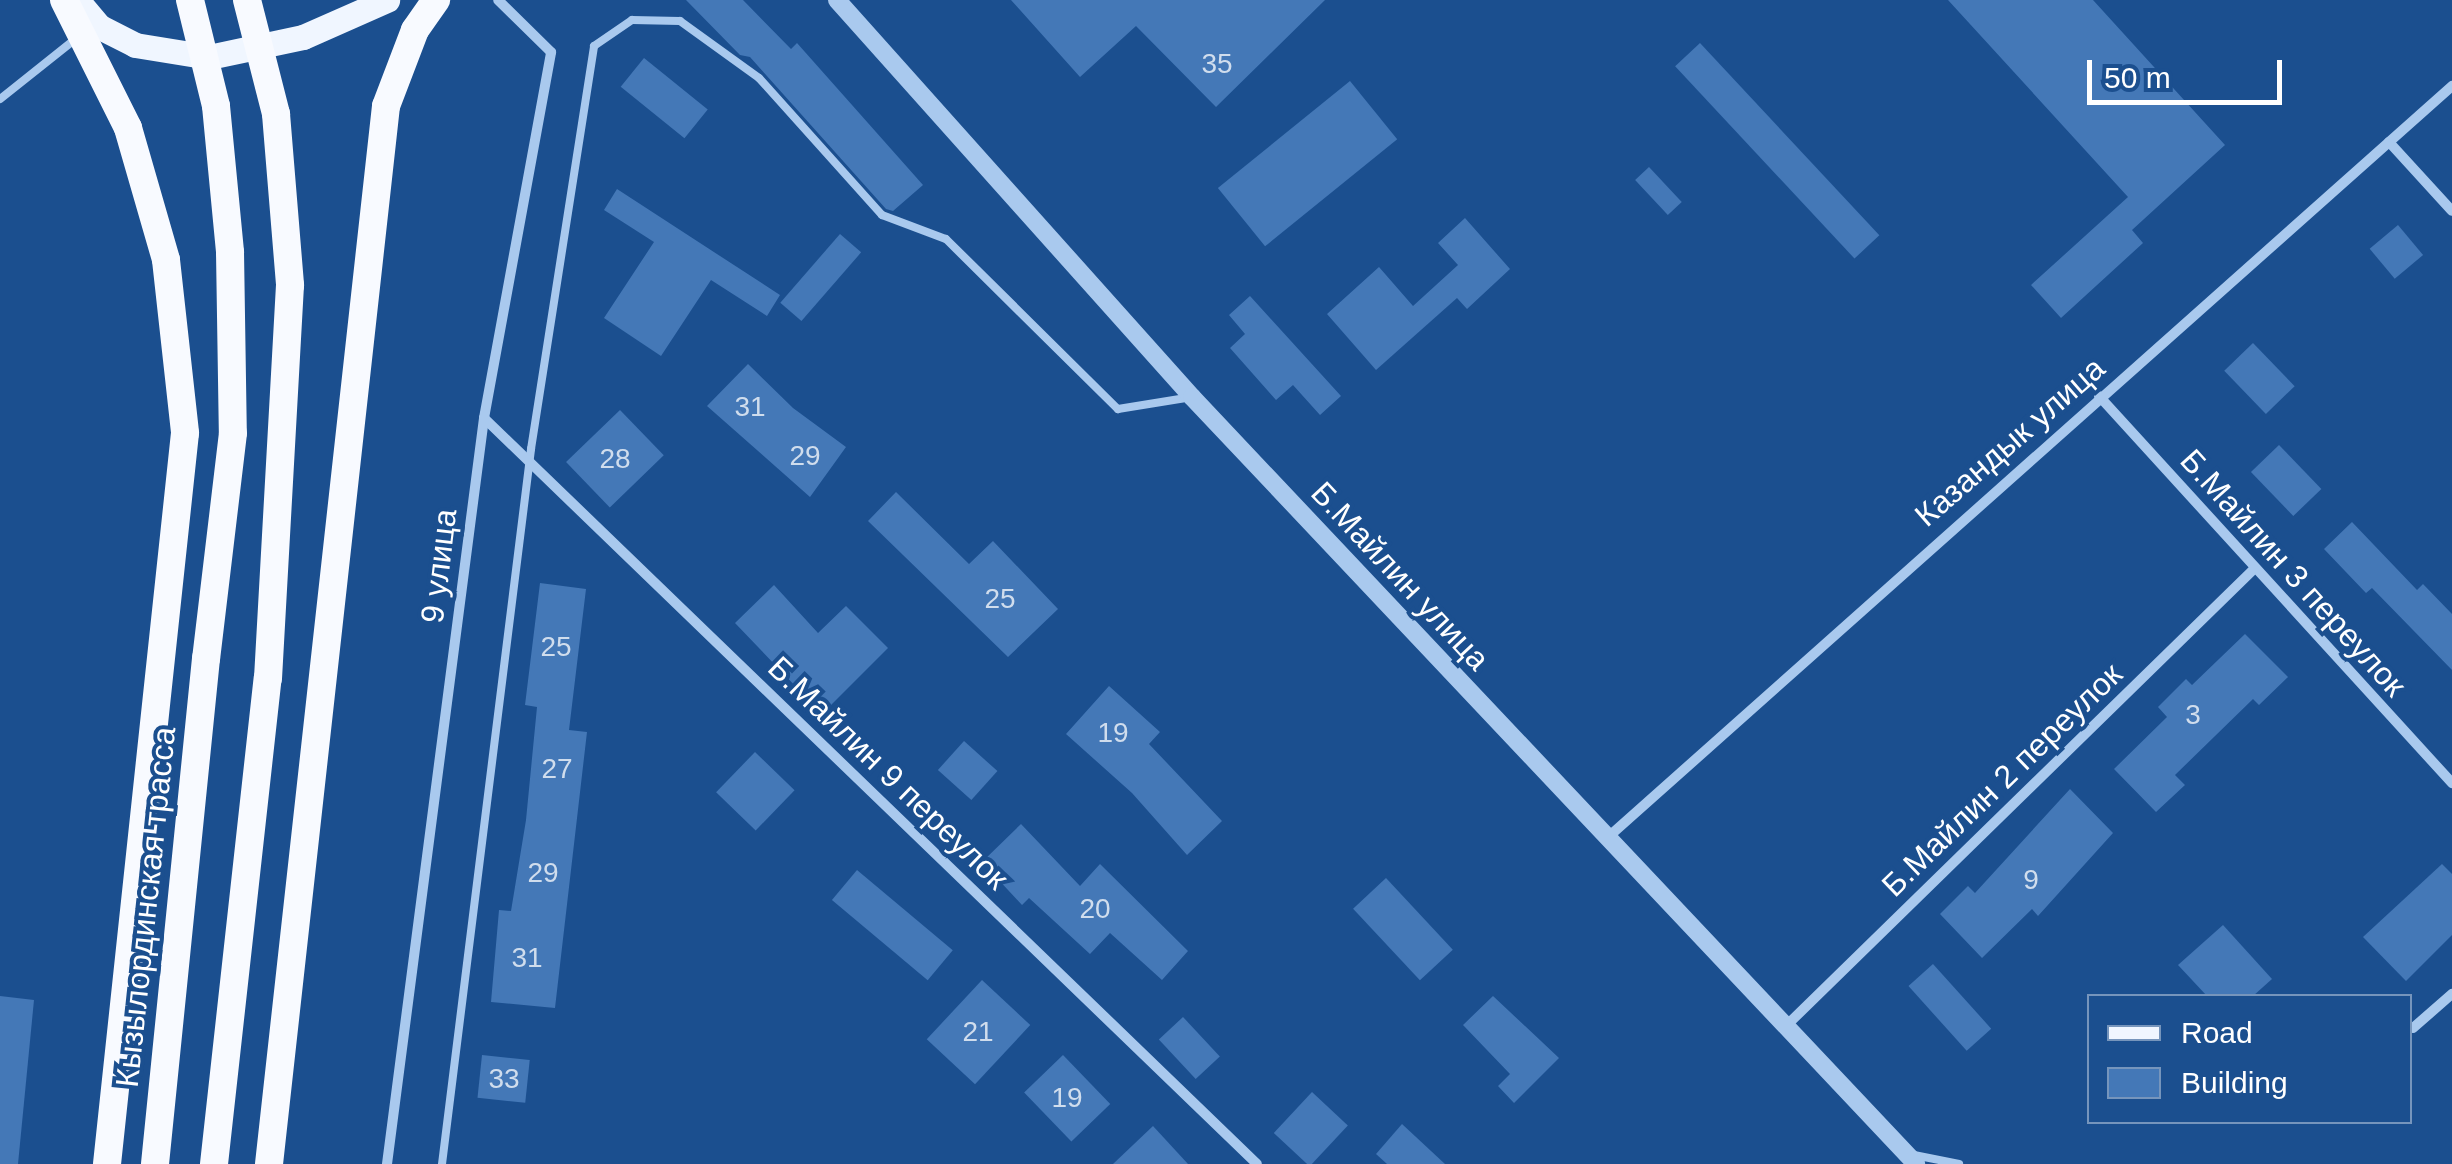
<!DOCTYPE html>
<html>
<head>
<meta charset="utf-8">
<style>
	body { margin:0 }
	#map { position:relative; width:2452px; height:1164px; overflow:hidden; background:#1b4f8f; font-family:Helvetica,sans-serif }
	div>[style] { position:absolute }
	.building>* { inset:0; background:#4478b7; transform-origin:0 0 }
	.service>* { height:8px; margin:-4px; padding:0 4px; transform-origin:4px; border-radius:4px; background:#a9c9ee }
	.minor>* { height:10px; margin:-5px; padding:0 5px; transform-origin:5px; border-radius:5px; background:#a9c9ee }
	.tertiary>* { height:18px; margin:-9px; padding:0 9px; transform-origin:9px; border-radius:9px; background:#a9c9ee }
	.primary>* { height:25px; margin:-12.5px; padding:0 12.5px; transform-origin:12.5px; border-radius:12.5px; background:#f0f6ff }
	.trunk>* { height:28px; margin:-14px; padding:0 14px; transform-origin:14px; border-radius:14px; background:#f8faff }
	.trunk-bridge>* { height:28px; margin:-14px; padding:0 14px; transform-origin:14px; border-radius:14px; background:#f8faff }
	span { translate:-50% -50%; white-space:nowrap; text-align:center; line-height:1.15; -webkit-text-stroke:8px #1b4f8f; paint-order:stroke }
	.number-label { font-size:28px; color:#d0dded }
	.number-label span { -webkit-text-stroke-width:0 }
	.street-label { font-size:32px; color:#fff }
	.legend { position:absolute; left:2087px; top:994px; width:325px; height:130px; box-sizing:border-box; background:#1b4f8f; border:2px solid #7695bc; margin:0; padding:12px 18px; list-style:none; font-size:30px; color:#fff }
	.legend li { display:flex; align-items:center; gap:20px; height:50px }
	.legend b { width:50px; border:2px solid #7695bc }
	.scale { position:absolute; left:2087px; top:60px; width:195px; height:45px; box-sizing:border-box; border:5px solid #fff; border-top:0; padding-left:12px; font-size:30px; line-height:35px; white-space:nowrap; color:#fff; -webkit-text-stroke:8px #1b4f8f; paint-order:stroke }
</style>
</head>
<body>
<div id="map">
	<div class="building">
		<i style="clip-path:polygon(686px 0,743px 0,791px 49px,797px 43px,923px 185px,893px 211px,886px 209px,750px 57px,740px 55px)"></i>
		<i style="clip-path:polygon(1011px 0,1325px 0,1216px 107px,1136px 26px,1080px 77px)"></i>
		<i style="clip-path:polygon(1948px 0,2093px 0,2225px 145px,2132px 230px,2143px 243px,2061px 318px,2031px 285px,2128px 197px)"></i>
		<i style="left:1700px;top:43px;width:263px;height:34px;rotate:47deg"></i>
		<i style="left:644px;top:58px;width:82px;height:37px;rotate:39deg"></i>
		<i style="left:1350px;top:81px;width:75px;height:170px;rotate:51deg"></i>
		<i style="left:1649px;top:167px;width:48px;height:19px;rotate:47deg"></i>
		<i style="clip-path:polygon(617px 189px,780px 295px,767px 316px,711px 280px,661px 356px,604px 318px,654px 242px,604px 210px)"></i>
		<i style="clip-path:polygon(1465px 218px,1510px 269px,1467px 309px,1457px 298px,1376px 370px,1327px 314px,1379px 267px,1413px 306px,1458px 265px,1438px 243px)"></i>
		<i style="left:2398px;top:225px;width:39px;height:37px;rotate:50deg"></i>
		<i style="left:840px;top:234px;width:28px;height:91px;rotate:41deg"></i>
		<i style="clip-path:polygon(1250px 296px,1341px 396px,1320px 415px,1293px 385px,1276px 400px,1230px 348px,1245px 334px,1229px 315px)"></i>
		<i style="left:2253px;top:343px;width:60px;height:40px;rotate:46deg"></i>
		<i style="clip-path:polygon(748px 364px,793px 408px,846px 447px,810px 497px,707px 406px)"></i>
		<i style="left:620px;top:410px;width:63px;height:75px;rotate:46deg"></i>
		<i style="left:2279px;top:445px;width:61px;height:39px;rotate:46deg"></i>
		<i style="clip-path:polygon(896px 492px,969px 564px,993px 541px,1058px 609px,1008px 657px,868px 521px)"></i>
		<i style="clip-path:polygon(2352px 522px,2417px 590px,2423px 584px,2452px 614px,2452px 670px,2372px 588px,2366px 593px,2324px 549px)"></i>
		<i style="clip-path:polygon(540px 583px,586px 589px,569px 730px,587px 732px,555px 1008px,491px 1002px,499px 910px,511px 911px,526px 820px,537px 707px,525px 705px)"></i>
		<i style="clip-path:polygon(774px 585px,818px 633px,846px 606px,888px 648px,822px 714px,735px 623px)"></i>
		<i style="clip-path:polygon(2245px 634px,2288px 677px,2259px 705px,2253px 699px,2175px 775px,2185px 785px,2156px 812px,2114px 769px,2167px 717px,2158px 707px,2186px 679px,2192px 685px)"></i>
		<i style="clip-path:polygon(1109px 686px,1160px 732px,1149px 744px,1222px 821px,1187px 855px,1132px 793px,1066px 734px)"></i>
		<i style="left:964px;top:741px;width:45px;height:39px;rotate:42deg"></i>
		<i style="left:755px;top:752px;width:55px;height:56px;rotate:44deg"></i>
		<i style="clip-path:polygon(2070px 789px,2113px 833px,2038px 916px,2032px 909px,1982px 958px,1940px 914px,1968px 886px,1975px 893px)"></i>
		<i style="clip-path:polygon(1021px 824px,1080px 886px,1100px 864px,1188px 951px,1162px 980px,1110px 933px,1090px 954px,1029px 898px,1022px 905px,982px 862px)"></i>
		<i style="clip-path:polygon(2442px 864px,2452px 874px,2452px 935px,2406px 981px,2363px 937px)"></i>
		<i style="left:857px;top:870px;width:125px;height:39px;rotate:40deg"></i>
		<i style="left:1386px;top:878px;width:98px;height:45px;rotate:47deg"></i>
		<i style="clip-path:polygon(2223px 925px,2272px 979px,2253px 996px,2207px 996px,2178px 965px)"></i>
		<i style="left:1933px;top:964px;width:87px;height:33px;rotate:48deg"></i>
		<i style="left:982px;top:980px;width:66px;height:81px;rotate:43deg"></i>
		<i style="clip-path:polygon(0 996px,34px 1000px,18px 1164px,0 1164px)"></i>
		<i style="clip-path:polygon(1493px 996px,1559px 1058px,1514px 1103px,1498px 1086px,1510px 1074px,1463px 1025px)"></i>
		<i style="left:1183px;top:1017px;width:54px;height:33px;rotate:47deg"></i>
		<i style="left:482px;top:1055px;width:48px;height:43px;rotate:6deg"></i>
		<i style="left:1063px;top:1055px;width:68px;height:54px;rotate:46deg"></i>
		<i style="left:1312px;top:1092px;width:49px;height:56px;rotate:43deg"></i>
		<i style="clip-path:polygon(1402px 1124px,1445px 1164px,1387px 1164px,1376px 1154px)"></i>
		<i style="clip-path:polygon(1153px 1126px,1188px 1164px,1113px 1164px)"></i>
	</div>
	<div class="service">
		<i style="left:0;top:99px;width:100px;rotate:-38.5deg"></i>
		<i style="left:1914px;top:1155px;width:46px;rotate:11.3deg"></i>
		<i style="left:442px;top:1164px;width:721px;rotate:-82.9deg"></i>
		<i style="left:531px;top:449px;width:408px;rotate:-81.1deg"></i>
		<i style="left:594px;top:46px;width:46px;rotate:-34.4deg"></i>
		<i style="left:632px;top:20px;width:48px;rotate:1.2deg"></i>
		<i style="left:680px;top:21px;width:97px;rotate:35.8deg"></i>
		<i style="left:759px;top:78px;width:184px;rotate:48.1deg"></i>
		<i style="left:882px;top:215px;width:68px;rotate:20.6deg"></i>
		<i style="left:946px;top:239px;width:242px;rotate:44.7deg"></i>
		<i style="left:1118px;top:409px;width:75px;rotate:-9.2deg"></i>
	</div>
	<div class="minor">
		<i style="left:2389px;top:142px;width:93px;rotate:47.6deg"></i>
		<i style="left:2099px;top:396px;width:524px;rotate:47.63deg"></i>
		<i style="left:484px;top:418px;width:1074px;rotate:43.98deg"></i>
		<i style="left:1606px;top:839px;width:1133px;rotate:-41.67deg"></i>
		<i style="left:1786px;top:1026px;width:653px;rotate:-44.32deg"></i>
		<i style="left:2413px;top:1028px;width:52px;rotate:-41.1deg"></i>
		<i style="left:387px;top:1164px;width:752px;rotate:-82.59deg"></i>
		<i style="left:484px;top:418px;width:372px;rotate:-79.6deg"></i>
		<i style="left:551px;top:52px;width:74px;rotate:-135.5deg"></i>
	</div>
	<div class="tertiary">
		<i style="left:837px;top:0;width:533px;rotate:48.2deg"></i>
		<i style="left:1192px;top:397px;width:1055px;rotate:46.65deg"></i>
	</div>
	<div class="primary">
		<i style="left:77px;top:0;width:35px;rotate:50deg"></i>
		<i style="left:100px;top:27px;width:39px;rotate:27deg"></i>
		<i style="left:135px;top:45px;width:75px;rotate:9.2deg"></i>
		<i style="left:209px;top:57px;width:96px;rotate:-12deg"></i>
		<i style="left:303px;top:37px;width:92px;rotate:-23.8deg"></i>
	</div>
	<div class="trunk">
		<i style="left:64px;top:0;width:143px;rotate:63.4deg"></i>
		<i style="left:128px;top:128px;width:137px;rotate:73.9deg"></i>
		<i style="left:166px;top:260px;width:174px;rotate:83.7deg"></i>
		<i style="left:185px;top:433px;width:735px;rotate:96.09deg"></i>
		<i style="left:155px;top:1164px;width:509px;rotate:-84.24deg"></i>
		<i style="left:214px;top:1164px;width:489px;rotate:-83.7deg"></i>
		<i style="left:269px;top:1164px;width:1064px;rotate:-83.69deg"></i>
		<i style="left:386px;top:106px;width:81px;rotate:-69.1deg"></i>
		<i style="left:415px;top:30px;width:37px;rotate:-55deg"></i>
	</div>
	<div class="trunk-bridge">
		<i style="left:190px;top:0;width:109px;rotate:76.2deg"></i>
		<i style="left:216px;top:106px;width:147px;rotate:84.5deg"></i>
		<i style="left:230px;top:252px;width:181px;rotate:89.1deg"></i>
		<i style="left:233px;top:433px;width:227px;rotate:96.8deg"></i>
		<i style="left:247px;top:0;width:118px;rotate:75.7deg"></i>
		<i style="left:276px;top:114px;width:172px;rotate:85.3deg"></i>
		<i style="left:290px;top:285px;width:394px;rotate:93.2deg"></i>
	</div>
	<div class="number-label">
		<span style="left:1217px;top:64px">35</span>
		<span style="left:750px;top:407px">31</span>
		<span style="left:805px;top:456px">29</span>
		<span style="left:615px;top:459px">28</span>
		<span style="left:1000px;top:599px">25</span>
		<span style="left:556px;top:647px">25</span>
		<span style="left:2193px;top:715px">3</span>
		<span style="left:1113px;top:733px">19</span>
		<span style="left:557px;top:769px">27</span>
		<span style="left:543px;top:873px">29</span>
		<span style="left:2031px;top:880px">9</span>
		<span style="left:1095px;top:909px">20</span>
		<span style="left:527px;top:958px">31</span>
		<span style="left:978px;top:1032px">21</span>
		<span style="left:504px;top:1079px">33</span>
		<span style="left:1067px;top:1098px">19</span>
	</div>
	<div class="street-label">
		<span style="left:2010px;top:442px;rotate:-41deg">Казандык улица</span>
		<span style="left:439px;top:566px;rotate:-83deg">9 улица</span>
		<span style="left:2293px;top:573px;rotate:48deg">Б.Майлин 3 переулок</span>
		<span style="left:1400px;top:576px;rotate:47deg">Б.Майлин улица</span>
		<span style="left:888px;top:773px;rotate:44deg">Б.Майлин 9 переулок</span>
		<span style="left:2002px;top:780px;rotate:-44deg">Б.Майлин 2 переулок</span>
		<span style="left:146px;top:907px;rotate:-84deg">Кызылординская трасса</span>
	</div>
	<ul class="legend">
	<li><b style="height:12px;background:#f0f6ff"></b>Road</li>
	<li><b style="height:28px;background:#4478b7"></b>Building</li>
	</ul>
	<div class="scale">50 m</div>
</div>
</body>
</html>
